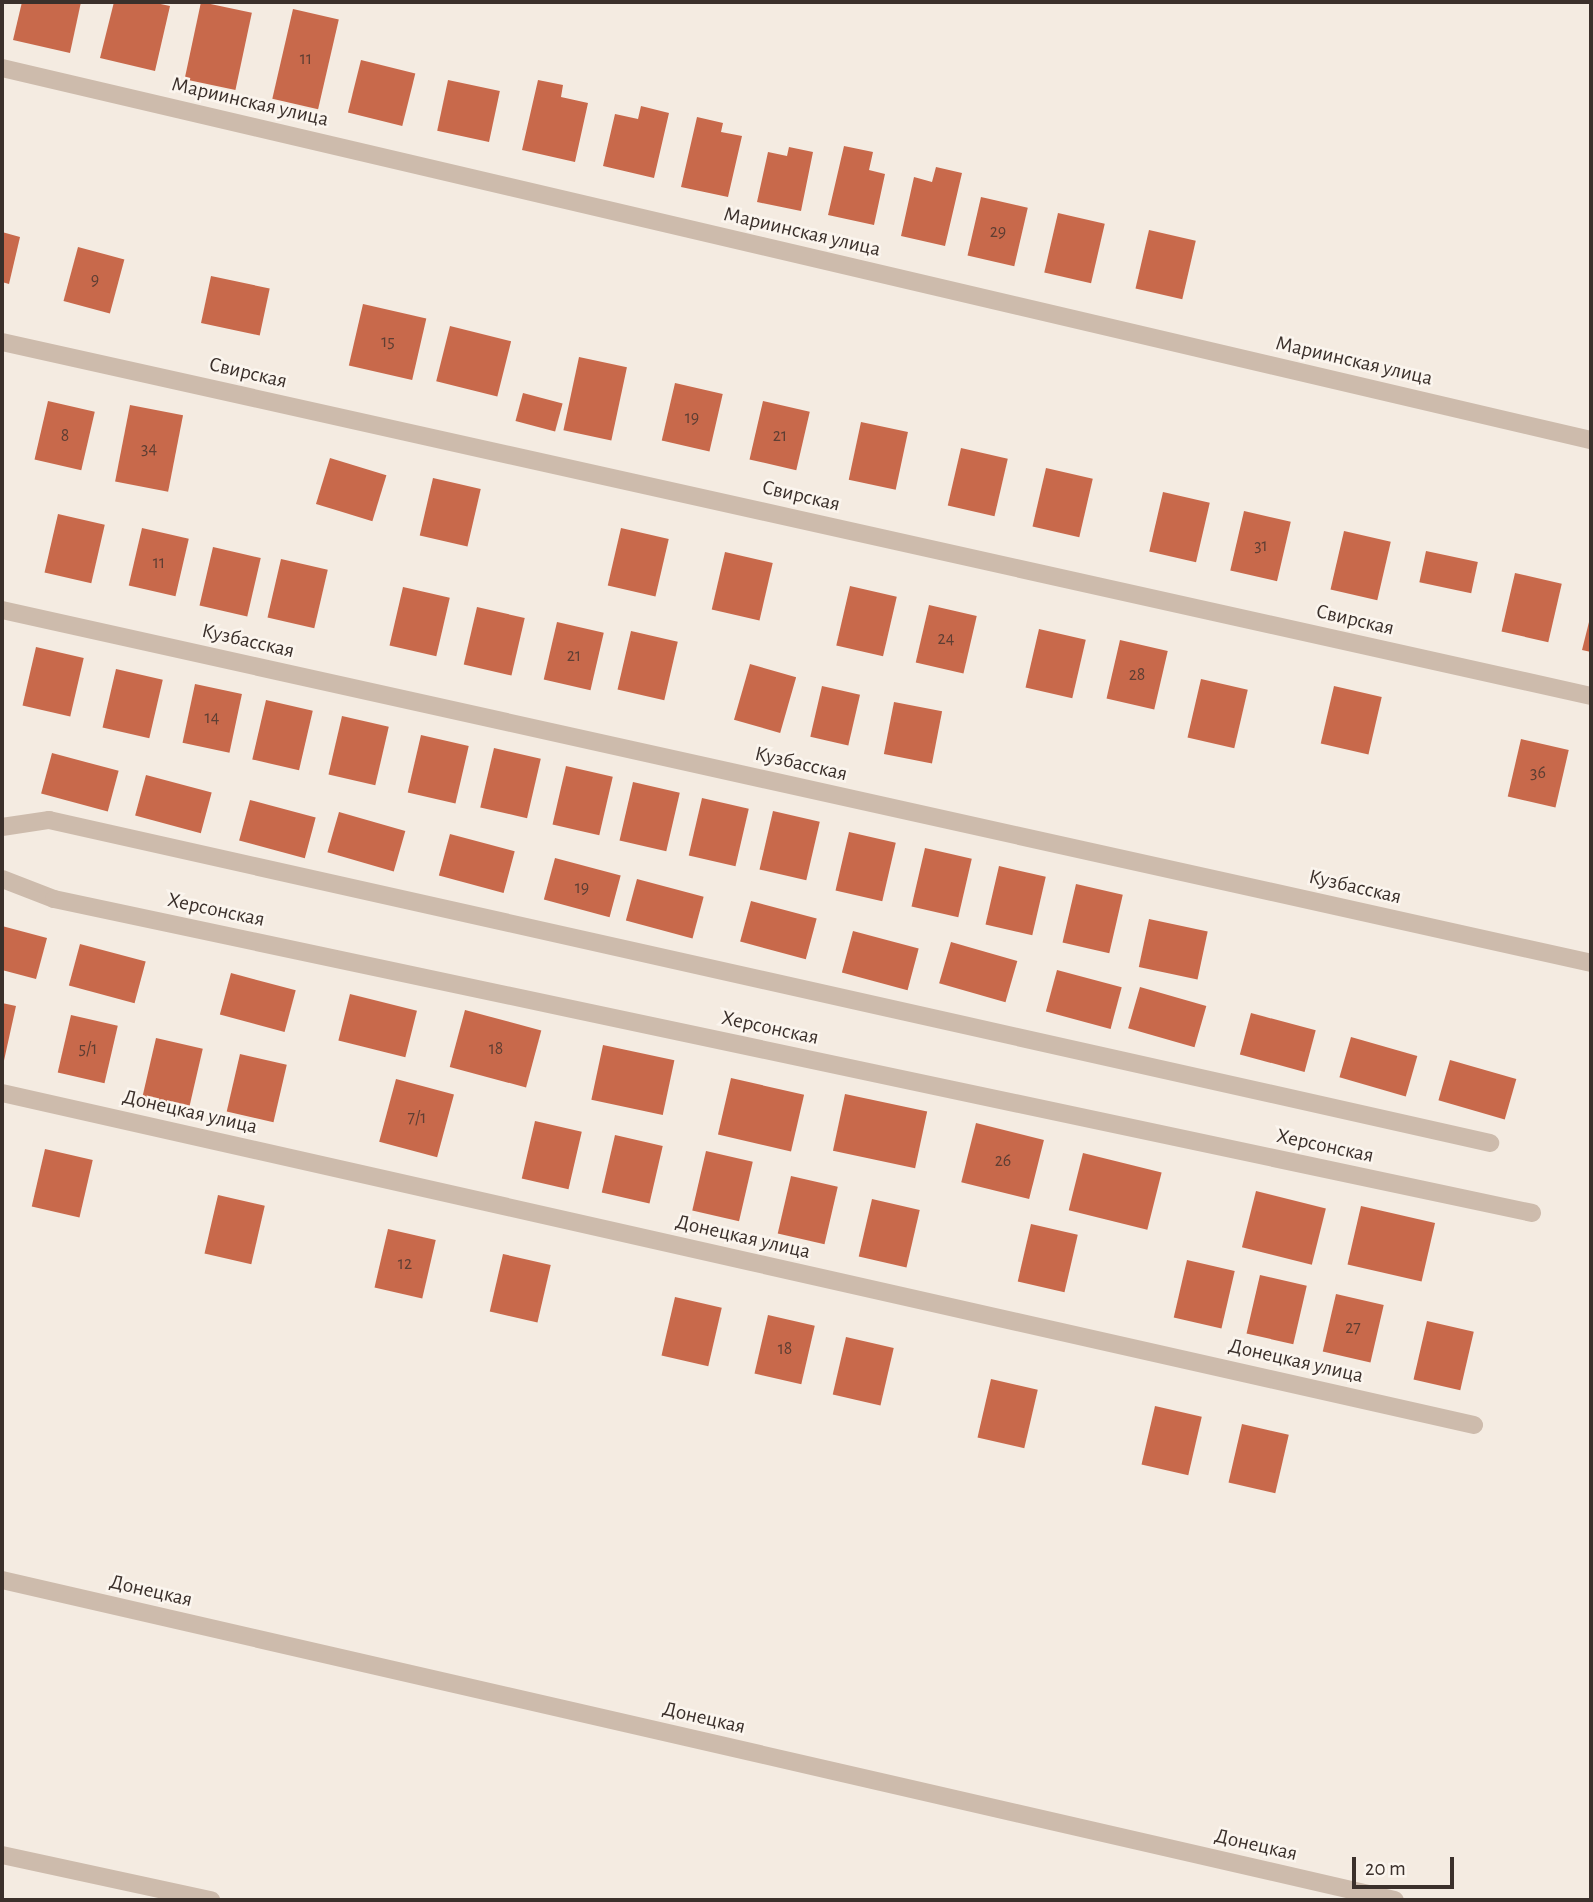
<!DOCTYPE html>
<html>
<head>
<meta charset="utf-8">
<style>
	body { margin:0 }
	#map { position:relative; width:1593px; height:1902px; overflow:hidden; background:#f4ebe1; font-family:"Alegreya Sans",sans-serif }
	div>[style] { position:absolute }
	.building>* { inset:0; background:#c8694b; transform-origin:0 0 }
	.street>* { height:18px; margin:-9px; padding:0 9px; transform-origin:9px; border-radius:9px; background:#cdbbac }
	span { translate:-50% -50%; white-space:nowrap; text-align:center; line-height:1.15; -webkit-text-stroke:5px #fbf5ee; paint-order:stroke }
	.number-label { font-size:18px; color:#5e3e33 }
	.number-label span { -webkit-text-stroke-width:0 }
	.street-label { font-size:21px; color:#3b302b }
	.frame { position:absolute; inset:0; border:4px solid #3b302b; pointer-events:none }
	.scale { position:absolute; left:1352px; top:1857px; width:102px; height:32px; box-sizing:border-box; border:4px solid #3b302b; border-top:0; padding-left:9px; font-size:21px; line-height:24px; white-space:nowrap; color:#3b302b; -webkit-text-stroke:5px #fbf5ee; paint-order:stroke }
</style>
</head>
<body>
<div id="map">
	<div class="building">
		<i style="clip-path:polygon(22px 2px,81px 2px,70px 53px,13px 40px)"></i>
		<i style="clip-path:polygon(114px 2px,151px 2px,170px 6px,155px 71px,100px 58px)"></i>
		<i style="left:201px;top:2px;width:52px;height:79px;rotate:12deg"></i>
		<i style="left:293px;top:9px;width:47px;height:92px;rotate:13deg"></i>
		<i style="left:361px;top:60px;width:56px;height:54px;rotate:14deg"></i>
		<i style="left:448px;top:80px;width:53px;height:52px;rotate:12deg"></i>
		<i style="clip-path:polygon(538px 80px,563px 85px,561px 97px,588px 103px,575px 162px,522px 150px)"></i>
		<i style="clip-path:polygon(641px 106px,669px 113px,654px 178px,603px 166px,615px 114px,638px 119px)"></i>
		<i style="clip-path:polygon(697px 117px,723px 123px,721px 132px,742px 136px,728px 197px,681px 187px)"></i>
		<i style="clip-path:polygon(844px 146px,873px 152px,869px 170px,885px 174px,874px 225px,828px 215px)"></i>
		<i style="clip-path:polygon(789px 147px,813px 152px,801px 211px,757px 202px,768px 152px,787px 156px)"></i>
		<i style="clip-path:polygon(936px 167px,962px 173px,945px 246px,901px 236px,914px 177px,932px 182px)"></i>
		<i style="left:981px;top:197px;width:48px;height:60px;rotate:13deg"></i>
		<i style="left:1058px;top:213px;width:48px;height:61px;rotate:13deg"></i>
		<i style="left:1149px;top:230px;width:48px;height:60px;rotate:13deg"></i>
		<i style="clip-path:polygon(2px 232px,20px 237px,9px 284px,2px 282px)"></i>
		<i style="left:78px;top:247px;width:48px;height:56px;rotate:15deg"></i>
		<i style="left:211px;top:276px;width:60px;height:48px;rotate:12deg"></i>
		<i style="left:363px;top:304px;width:65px;height:63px;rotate:13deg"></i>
		<i style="left:450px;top:326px;width:63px;height:57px;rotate:14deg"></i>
		<i style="left:579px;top:357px;width:49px;height:75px;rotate:12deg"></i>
		<i style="left:675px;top:383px;width:49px;height:59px;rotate:13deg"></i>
		<i style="left:523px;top:393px;width:41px;height:29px;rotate:15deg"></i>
		<i style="left:48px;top:401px;width:48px;height:60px;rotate:13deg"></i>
		<i style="left:763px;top:401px;width:48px;height:60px;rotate:13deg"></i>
		<i style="left:130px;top:405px;width:54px;height:78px;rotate:11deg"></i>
		<i style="left:861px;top:422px;width:48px;height:59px;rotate:12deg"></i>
		<i style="left:961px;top:448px;width:48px;height:59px;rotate:13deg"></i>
		<i style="left:330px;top:458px;width:59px;height:48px;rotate:17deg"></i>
		<i style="left:1046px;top:468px;width:48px;height:60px;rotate:13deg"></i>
		<i style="left:433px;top:478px;width:49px;height:59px;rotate:13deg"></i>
		<i style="left:1163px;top:492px;width:48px;height:61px;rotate:13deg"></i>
		<i style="left:1244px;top:511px;width:48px;height:61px;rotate:13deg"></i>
		<i style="left:58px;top:514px;width:48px;height:60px;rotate:13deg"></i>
		<i style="left:142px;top:528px;width:48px;height:59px;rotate:13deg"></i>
		<i style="left:621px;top:528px;width:49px;height:59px;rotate:13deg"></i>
		<i style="left:1344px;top:531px;width:48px;height:60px;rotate:13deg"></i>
		<i style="left:213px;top:547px;width:49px;height:60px;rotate:13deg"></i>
		<i style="left:1426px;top:551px;width:53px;height:32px;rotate:12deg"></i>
		<i style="left:725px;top:552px;width:49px;height:59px;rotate:13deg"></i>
		<i style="left:281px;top:559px;width:48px;height:60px;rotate:13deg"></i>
		<i style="left:1515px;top:573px;width:48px;height:60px;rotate:13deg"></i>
		<i style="left:850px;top:586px;width:48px;height:61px;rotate:13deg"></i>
		<i style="left:403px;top:587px;width:48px;height:60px;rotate:13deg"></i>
		<i style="left:929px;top:605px;width:49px;height:59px;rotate:13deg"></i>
		<i style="left:477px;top:607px;width:49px;height:59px;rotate:13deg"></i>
		<i style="clip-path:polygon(1591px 614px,1591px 652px,1582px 650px)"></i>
		<i style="left:557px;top:622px;width:48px;height:59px;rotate:13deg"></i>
		<i style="left:1039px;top:629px;width:48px;height:60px;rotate:13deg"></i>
		<i style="left:631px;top:631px;width:48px;height:60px;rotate:13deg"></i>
		<i style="left:1120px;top:640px;width:49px;height:60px;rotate:13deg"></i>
		<i style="left:36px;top:647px;width:49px;height:60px;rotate:13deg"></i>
		<i style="left:750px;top:664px;width:48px;height:58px;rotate:16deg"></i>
		<i style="left:116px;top:669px;width:48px;height:60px;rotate:13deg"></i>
		<i style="left:1201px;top:679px;width:48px;height:60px;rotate:13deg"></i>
		<i style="left:195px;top:684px;width:48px;height:60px;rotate:12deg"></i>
		<i style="left:822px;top:686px;width:39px;height:52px;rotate:13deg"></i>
		<i style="left:1334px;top:686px;width:49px;height:59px;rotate:13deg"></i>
		<i style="left:266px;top:700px;width:48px;height:61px;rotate:13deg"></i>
		<i style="left:894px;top:702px;width:49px;height:53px;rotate:11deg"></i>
		<i style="left:342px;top:716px;width:48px;height:60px;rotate:13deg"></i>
		<i style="left:421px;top:735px;width:49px;height:59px;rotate:13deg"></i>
		<i style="left:1521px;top:739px;width:49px;height:59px;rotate:13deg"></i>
		<i style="left:494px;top:748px;width:48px;height:61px;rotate:13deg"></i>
		<i style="left:52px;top:753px;width:69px;height:42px;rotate:15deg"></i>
		<i style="left:566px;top:766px;width:48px;height:60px;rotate:13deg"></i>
		<i style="left:146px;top:775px;width:68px;height:42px;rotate:15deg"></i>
		<i style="left:633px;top:782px;width:48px;height:60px;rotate:13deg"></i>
		<i style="left:702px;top:798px;width:48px;height:59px;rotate:13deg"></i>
		<i style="left:250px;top:800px;width:68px;height:42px;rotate:15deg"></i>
		<i style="left:773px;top:811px;width:48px;height:60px;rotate:13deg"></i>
		<i style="left:339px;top:812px;width:69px;height:42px;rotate:16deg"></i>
		<i style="left:849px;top:832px;width:48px;height:60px;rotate:13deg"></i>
		<i style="left:450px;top:834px;width:67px;height:43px;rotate:15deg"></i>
		<i style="left:925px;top:848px;width:48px;height:60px;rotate:13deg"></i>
		<i style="left:555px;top:858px;width:68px;height:43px;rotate:15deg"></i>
		<i style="left:999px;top:866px;width:48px;height:60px;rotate:13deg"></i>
		<i style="left:637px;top:879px;width:69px;height:43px;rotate:15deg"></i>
		<i style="left:1076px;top:884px;width:48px;height:60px;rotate:13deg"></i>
		<i style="left:751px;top:901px;width:68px;height:42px;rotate:15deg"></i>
		<i style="left:1149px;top:919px;width:60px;height:49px;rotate:12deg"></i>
		<i style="clip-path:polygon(2px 926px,47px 938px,36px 979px,2px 970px)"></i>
		<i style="left:853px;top:931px;width:68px;height:43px;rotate:15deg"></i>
		<i style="left:951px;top:942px;width:69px;height:43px;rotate:16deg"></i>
		<i style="left:80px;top:944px;width:68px;height:43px;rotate:15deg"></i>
		<i style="left:1057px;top:970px;width:67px;height:43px;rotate:15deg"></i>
		<i style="left:231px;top:973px;width:67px;height:43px;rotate:15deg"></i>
		<i style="left:1140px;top:987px;width:69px;height:43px;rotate:16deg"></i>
		<i style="left:350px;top:994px;width:69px;height:48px;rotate:14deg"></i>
		<i style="clip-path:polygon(2px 1003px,16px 1006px,3px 1065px,2px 1065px)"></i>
		<i style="left:465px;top:1010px;width:79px;height:59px;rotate:15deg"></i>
		<i style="left:1251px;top:1013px;width:67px;height:43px;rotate:15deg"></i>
		<i style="left:71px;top:1015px;width:48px;height:59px;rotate:13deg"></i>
		<i style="left:1351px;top:1037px;width:69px;height:42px;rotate:16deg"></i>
		<i style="left:156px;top:1038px;width:48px;height:61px;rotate:13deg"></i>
		<i style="left:603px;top:1045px;width:73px;height:56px;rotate:12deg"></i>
		<i style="left:240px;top:1054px;width:48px;height:59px;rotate:13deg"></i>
		<i style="left:1450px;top:1060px;width:69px;height:42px;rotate:16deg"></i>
		<i style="left:731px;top:1078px;width:75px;height:58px;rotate:13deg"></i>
		<i style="left:396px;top:1079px;width:60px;height:65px;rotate:15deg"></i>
		<i style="left:845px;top:1094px;width:84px;height:58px;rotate:12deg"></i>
		<i style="left:535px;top:1121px;width:48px;height:59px;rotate:13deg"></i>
		<i style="left:976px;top:1123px;width:70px;height:61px;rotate:14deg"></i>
		<i style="left:615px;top:1135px;width:49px;height:59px;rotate:13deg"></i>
		<i style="left:45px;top:1149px;width:49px;height:59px;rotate:13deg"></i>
		<i style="left:706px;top:1151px;width:48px;height:61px;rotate:13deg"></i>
		<i style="left:1083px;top:1153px;width:81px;height:59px;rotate:14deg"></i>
		<i style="left:791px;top:1176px;width:48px;height:59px;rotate:13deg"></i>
		<i style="left:1256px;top:1191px;width:72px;height:58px;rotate:14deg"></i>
		<i style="left:218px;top:1195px;width:48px;height:60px;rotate:13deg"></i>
		<i style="left:872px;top:1199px;width:49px;height:59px;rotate:13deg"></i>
		<i style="left:1361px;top:1206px;width:76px;height:60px;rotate:13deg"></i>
		<i style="left:1031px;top:1224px;width:48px;height:59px;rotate:13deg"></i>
		<i style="left:388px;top:1229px;width:49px;height:60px;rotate:13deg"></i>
		<i style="left:503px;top:1254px;width:49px;height:59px;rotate:13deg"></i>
		<i style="left:1187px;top:1260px;width:49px;height:59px;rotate:13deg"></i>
		<i style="left:1260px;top:1275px;width:48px;height:60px;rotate:13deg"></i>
		<i style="left:1336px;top:1294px;width:49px;height:59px;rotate:13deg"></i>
		<i style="left:675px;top:1297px;width:48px;height:60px;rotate:13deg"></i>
		<i style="left:768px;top:1315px;width:48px;height:60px;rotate:13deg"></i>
		<i style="left:1427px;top:1321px;width:48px;height:60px;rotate:13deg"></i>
		<i style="left:846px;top:1337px;width:49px;height:59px;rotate:13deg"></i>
		<i style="left:991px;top:1379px;width:48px;height:60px;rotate:13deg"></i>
		<i style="left:1155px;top:1406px;width:48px;height:60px;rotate:13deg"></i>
		<i style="left:1242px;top:1424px;width:48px;height:60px;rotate:13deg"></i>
	</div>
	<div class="street">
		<i style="left:2px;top:68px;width:1632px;rotate:13.18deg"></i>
		<i style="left:2px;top:342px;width:1628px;rotate:12.56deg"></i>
		<i style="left:2px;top:610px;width:1628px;rotate:12.52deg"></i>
		<i style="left:2px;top:827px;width:48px;rotate:-8.5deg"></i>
		<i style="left:49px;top:820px;width:1477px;rotate:12.63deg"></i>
		<i style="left:2px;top:879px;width:56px;rotate:21deg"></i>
		<i style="left:54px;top:899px;width:1511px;rotate:11.99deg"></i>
		<i style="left:2px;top:1093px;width:1509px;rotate:12.71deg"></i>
		<i style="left:2px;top:1580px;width:1429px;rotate:12.94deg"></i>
		<i style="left:2px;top:1855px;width:214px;rotate:12.2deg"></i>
	</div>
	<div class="number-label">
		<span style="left:306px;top:59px">11</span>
		<span style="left:998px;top:232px">29</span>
		<span style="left:95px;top:280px">9</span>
		<span style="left:388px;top:342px">15</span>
		<span style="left:692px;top:418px">19</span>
		<span style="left:65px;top:436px">8</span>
		<span style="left:780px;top:436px">21</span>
		<span style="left:149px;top:449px">34</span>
		<span style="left:1261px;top:546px">31</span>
		<span style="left:159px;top:563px">11</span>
		<span style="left:946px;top:639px">24</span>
		<span style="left:574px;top:656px">21</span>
		<span style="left:1137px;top:675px">28</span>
		<span style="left:212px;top:718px">14</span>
		<span style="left:1538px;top:773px">36</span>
		<span style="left:582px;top:888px">19</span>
		<span style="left:88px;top:1049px">5/1</span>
		<span style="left:496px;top:1049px">18</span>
		<span style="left:417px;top:1118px">7/1</span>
		<span style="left:1003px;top:1161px">26</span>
		<span style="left:405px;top:1264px">12</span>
		<span style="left:1353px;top:1328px">27</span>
		<span style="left:785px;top:1349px">18</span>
	</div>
	<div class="street-label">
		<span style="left:250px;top:102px;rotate:13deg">Мариинская улица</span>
		<span style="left:802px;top:232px;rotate:13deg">Мариинская улица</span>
		<span style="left:1354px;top:361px;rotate:13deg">Мариинская улица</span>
		<span style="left:248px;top:373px;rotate:13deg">Свирская</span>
		<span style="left:801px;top:496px;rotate:13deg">Свирская</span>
		<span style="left:1355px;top:620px;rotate:13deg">Свирская</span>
		<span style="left:248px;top:641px;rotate:13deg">Кузбасская</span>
		<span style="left:801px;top:764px;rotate:13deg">Кузбасская</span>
		<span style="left:1355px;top:887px;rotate:13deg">Кузбасская</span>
		<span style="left:216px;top:910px;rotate:12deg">Херсонская</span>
		<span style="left:770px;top:1028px;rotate:12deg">Херсонская</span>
		<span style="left:190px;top:1112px;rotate:13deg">Донецкая улица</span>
		<span style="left:1325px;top:1146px;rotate:12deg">Херсонская</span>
		<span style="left:743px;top:1237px;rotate:13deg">Донецкая улица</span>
		<span style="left:1296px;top:1361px;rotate:13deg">Донецкая улица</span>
		<span style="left:151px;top:1591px;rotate:13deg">Донецкая</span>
		<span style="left:704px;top:1718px;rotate:13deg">Донецкая</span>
		<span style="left:1256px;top:1845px;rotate:13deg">Донецкая</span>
	</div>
	<div class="frame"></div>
	<div class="scale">20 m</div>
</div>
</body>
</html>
